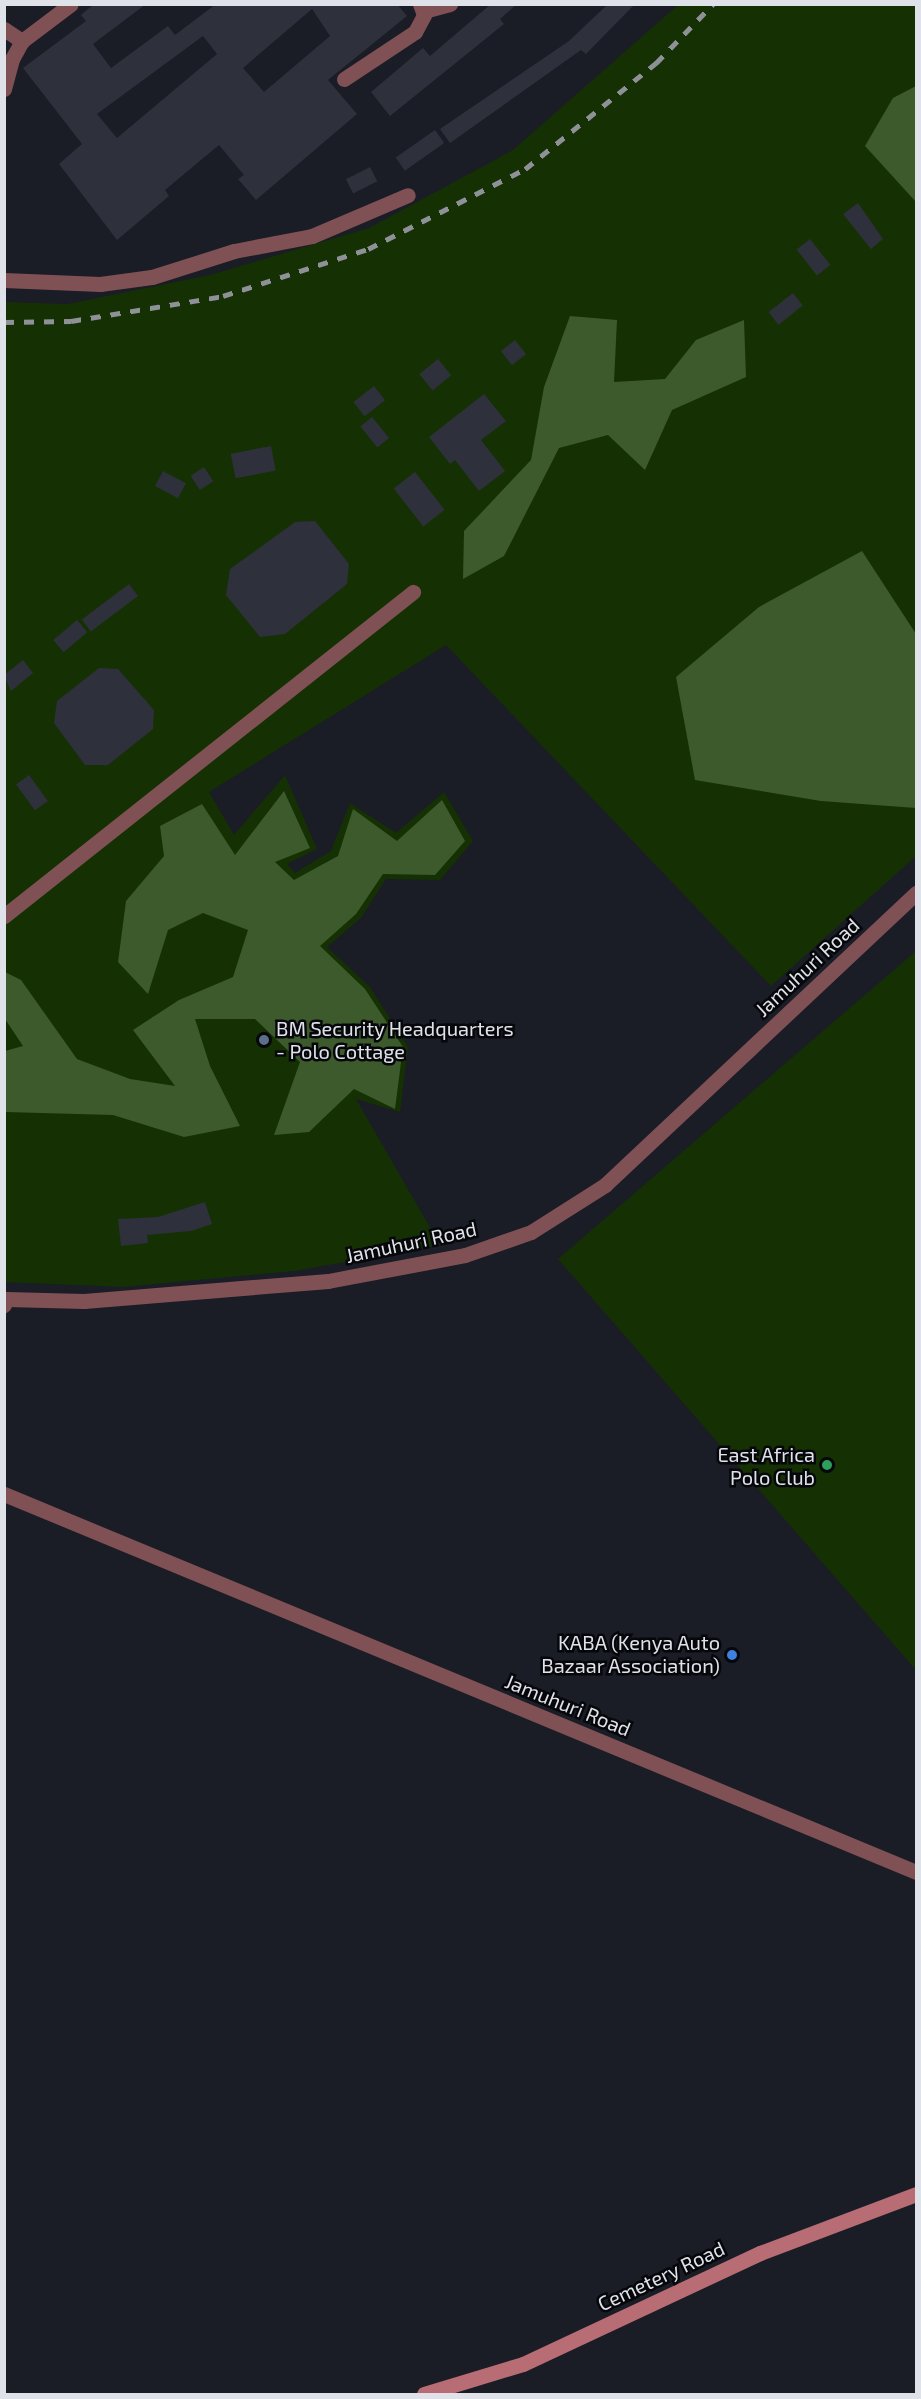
<!DOCTYPE html>
<html>
<head>
<meta charset="utf-8">
<style>
	body { margin:0 }
	#map { position:relative; width:921px; height:2399px; overflow:hidden; background:#1a1c26; font-family:"Exo 2",sans-serif }
	div>[style] { position:absolute }
	.green>* { inset:0; background:#153103 }
	.forest>* { inset:0; background:#3c5a2b }
	.building>* { inset:0; background:#2e303b; transform-origin:0 0 }
	.street>* { height:15px; margin:-7.5px; padding:0 7.5px; transform-origin:7.5px; border-radius:7.5px; background:#805154 }
	.secondary>* { height:15px; margin:-7.5px; padding:0 7.5px; transform-origin:7.5px; border-radius:7.5px; background:#b86d74 }
	.rail>* { height:4.5px; margin-top:-2.25px; transform-origin:0; background:repeating-linear-gradient(90deg,#8f9199 0 10px,transparent 0 20px) }
	.dots>* { width:16px; height:16px; translate:-50% -50%; box-sizing:border-box; border:3px solid #06070b; border-radius:50% }
	span { translate:-50% -50%; white-space:nowrap; text-align:center; line-height:1.15; -webkit-text-stroke:5px #06070b; paint-order:stroke }
	.street-label { font-size:20px; color:#e0e2e9 }
	.poi-label { font-size:20px; color:#e0e2e9 }
	.left { translate:0 -50%; text-align:left }
	.right { translate:-100% -50%; text-align:right }
	.frame { position:absolute; inset:0; border:6px solid #e0e2e9; pointer-events:none }
</style>
</head>
<body>
<div id="map">
	<div class="green">
		<i style="clip-path:polygon(678px 5px,916px 5px,916px 856px,771px 986px,446px 645px,209px 792px,234px 835px,285px 775px,317px 849px,287px 864px,295px 873px,331px 851px,350px 803px,396px 833px,444px 792px,473px 841px,440px 880px,386px 879px,361px 918px,327px 947px,370px 987px,408px 1047px,400px 1112px,356px 1099px,440px 1245px,294px 1271px,122px 1287px,5px 1282px,5px 302px,68px 304px,210px 275px,369px 228px,513px 150px)"></i>
		<i style="clip-path:polygon(916px 951px,916px 1670px,558px 1259px)"></i>
	</div>
	<div class="forest">
		<i style="clip-path:polygon(916px 86px,916px 202px,865px 146px,893px 98px)"></i>
		<i style="clip-path:polygon(570px 316px,617px 320px,614px 382px,665px 379px,696px 340px,744px 320px,746px 377px,672px 410px,645px 470px,608px 435px,559px 448px,504px 556px,463px 579px,464px 531px,531px 460px,544px 387px)"></i>
		<i style="clip-path:polygon(862px 551px,916px 634px,916px 808px,821px 801px,695px 780px,676px 677px,759px 607px)"></i>
		<i style="clip-path:polygon(284px 791px,310px 848px,275px 862px,294px 880px,338px 856px,353px 809px,397px 841px,442px 800px,465px 841px,435px 875px,383px 874px,356px 914px,320px 946px,365px 989px,403px 1047px,395px 1109px,354px 1089px,309px 1132px,274px 1135px,300px 1062px,255px 1019px,195px 1019px,210px 1066px,240px 1126px,184px 1137px,113px 1115px,5px 1112px,5px 1051px,23px 1046px,5px 1019px,5px 972px,21px 980px,77px 1059px,130px 1079px,175px 1086px,133px 1030px,179px 1000px,233px 977px,248px 930px,203px 913px,168px 930px,148px 994px,118px 962px,126px 901px,164px 856px,160px 826px,202px 804px,235px 855px)"></i>
	</div>
	<div class="building">
		<i style="clip-path:polygon(evenodd,94px 4px,146px 4px,93px 44px,111px 68px,168px 26px,175px 35px,216px 4px,397px 4px,407px 16px,328px 80px,357px 114px,256px 200px,238px 179px,244px 175px,219px 145px,165px 190px,169px 196px,117px 240px,59px 164px,82px 144px,23px 68px,86px 21px,81px 15px,94px 4px,312px 9px,330px 36px,264px 92px,243px 68px,312px 9px,94px 4px,203px 36px,217px 54px,117px 138px,97px 114px,203px 36px)"></i>
		<i style="clip-path:polygon(491px 4px,517px 4px,500px 19px,504px 24px,390px 116px,371px 92px,423px 48px,430px 56px)"></i>
		<i style="clip-path:polygon(608px 4px,635px 4px,586px 54px,581px 50px,450px 143px,440px 129px,569px 41px)"></i>
		<i style="left:435px;top:130px;width:16px;height:48px;rotate:55deg"></i>
		<i style="left:370px;top:167px;width:16px;height:27px;rotate:63deg"></i>
		<i style="clip-path:polygon(858px 203px,883px 239px,871px 249px,843px 214px)"></i>
		<i style="left:810px;top:239px;width:33px;height:17px;rotate:52deg"></i>
		<i style="left:793px;top:293px;width:16px;height:31px;rotate:52deg"></i>
		<i style="left:515px;top:340px;width:18px;height:18px;rotate:52deg"></i>
		<i style="left:438px;top:359px;width:21px;height:24px;rotate:51deg"></i>
		<i style="left:374px;top:386px;width:18px;height:26px;rotate:52deg"></i>
		<i style="clip-path:polygon(484px 394px,506px 421px,481px 440px,505px 471px,479px 491px,455px 460px,450px 464px,429px 437px)"></i>
		<i style="left:372px;top:417px;width:27px;height:15px;rotate:51deg"></i>
		<i style="left:271px;top:446px;width:25px;height:41px;rotate:79deg"></i>
		<i style="left:204px;top:467px;width:17px;height:16px;rotate:57deg"></i>
		<i style="left:163px;top:471px;width:26px;height:17px;rotate:28deg"></i>
		<i style="left:415px;top:472px;width:48px;height:27px;rotate:52deg"></i>
		<i style="clip-path:polygon(315px 521px,349px 564px,347px 584px,285px 634px,260px 637px,226px 595px,230px 569px,295px 522px)"></i>
		<i style="left:129px;top:584px;width:15px;height:59px;rotate:53deg"></i>
		<i style="left:77px;top:620px;width:16px;height:31px;rotate:50deg"></i>
		<i style="clip-path:polygon(23px 660px,33px 673px,11px 691px,4px 675px)"></i>
		<i style="clip-path:polygon(99px 668px,118px 669px,154px 710px,153px 729px,108px 765px,85px 765px,54px 723px,57px 701px)"></i>
		<i style="left:29px;top:775px;width:32px;height:16px;rotate:54deg"></i>
		<i style="clip-path:polygon(205px 1202px,212px 1224px,191px 1231px,147px 1235px,148px 1243px,121px 1246px,118px 1219px,158px 1217px)"></i>
	</div>
	<div class="street">
		<i style="left:424px;top:11px;width:27px;rotate:-15deg"></i>
		<i style="left:4px;top:29px;width:22px;rotate:34deg"></i>
		<i style="left:344px;top:79px;width:85px;rotate:-33.5deg"></i>
		<i style="left:415px;top:32px;width:19px;rotate:-62deg"></i>
		<i style="left:424px;top:15px;width:12px;rotate:-110deg"></i>
		<i style="left:4px;top:89px;width:31px;rotate:-75deg"></i>
		<i style="left:12px;top:59px;width:21px;rotate:-61deg"></i>
		<i style="left:22px;top:41px;width:61px;rotate:-37.1deg"></i>
		<i style="left:4px;top:280px;width:96px;rotate:2.4deg"></i>
		<i style="left:100px;top:284px;width:52px;rotate:-7.7deg"></i>
		<i style="left:152px;top:277px;width:86px;rotate:-17.6deg"></i>
		<i style="left:234px;top:251px;width:79px;rotate:-10.9deg"></i>
		<i style="left:312px;top:236px;width:104px;rotate:-23.1deg"></i>
		<i style="left:4px;top:916px;width:522px;rotate:-38.39deg"></i>
		<i style="left:4px;top:1305px;width:6px;rotate:-72deg"></i>
		<i style="left:6px;top:1299px;width:78px;rotate:1.5deg"></i>
		<i style="left:84px;top:1301px;width:245px;rotate:-4.7deg"></i>
		<i style="left:328px;top:1281px;width:139px;rotate:-10.7deg"></i>
		<i style="left:465px;top:1255px;width:70px;rotate:-19.2deg"></i>
		<i style="left:531px;top:1232px;width:88px;rotate:-32.4deg"></i>
		<i style="left:605px;top:1185px;width:427px;rotate:-43.2deg"></i>
		<i style="left:4px;top:1494px;width:987px;rotate:22.51deg"></i>
	</div>
	<div class="secondary">
		<i style="left:424px;top:2394px;width:103px;rotate:-16.9deg"></i>
		<i style="left:523px;top:2364px;width:262px;rotate:-25.1deg"></i>
		<i style="left:760px;top:2253px;width:167px;rotate:-20.7deg"></i>
	</div>
	<div class="rail">
		<i style="left:4px;top:322px;width:67px;rotate:-0.9deg"></i>
		<i style="left:71px;top:321px;width:154px;rotate:-9.3deg"></i>
		<i style="left:223px;top:296px;width:152px;rotate:-18deg"></i>
		<i style="left:368px;top:249px;width:176px;rotate:-27deg"></i>
		<i style="left:525px;top:169px;width:169px;rotate:-39deg"></i>
		<i style="left:656px;top:63px;width:82px;rotate:-46deg"></i>
	</div>
	<div class="dots">
		<i style="left:264px;top:1040px;background:#5c6f8a"></i>
		<i style="left:827px;top:1465px;background:#2e9e5b"></i>
		<i style="left:732px;top:1655px;background:#3f7fe0"></i>
	</div>
	<div class="street-label">
		<span style="left:807px;top:967px;rotate:-43deg">Jamuhuri Road</span>
		<span style="left:411px;top:1242px;rotate:-12deg">Jamuhuri Road</span>
		<span style="left:568px;top:1705px;rotate:22deg">Jamuhuri Road</span>
		<span style="left:661px;top:2276px;rotate:-25deg">Cemetery Road</span>
	</div>
	<div class="poi-label">
		<span class="left" style="left:276px;top:1040px">BM Security Headquarters<br>- Polo Cottage</span>
		<span class="right" style="left:815px;top:1466px">East Africa<br>Polo Club</span>
		<span class="right" style="left:720px;top:1654px">KABA (Kenya Auto<br>Bazaar Association)</span>
	</div>
	<div class="frame"></div>
</div>
</body>
</html>
